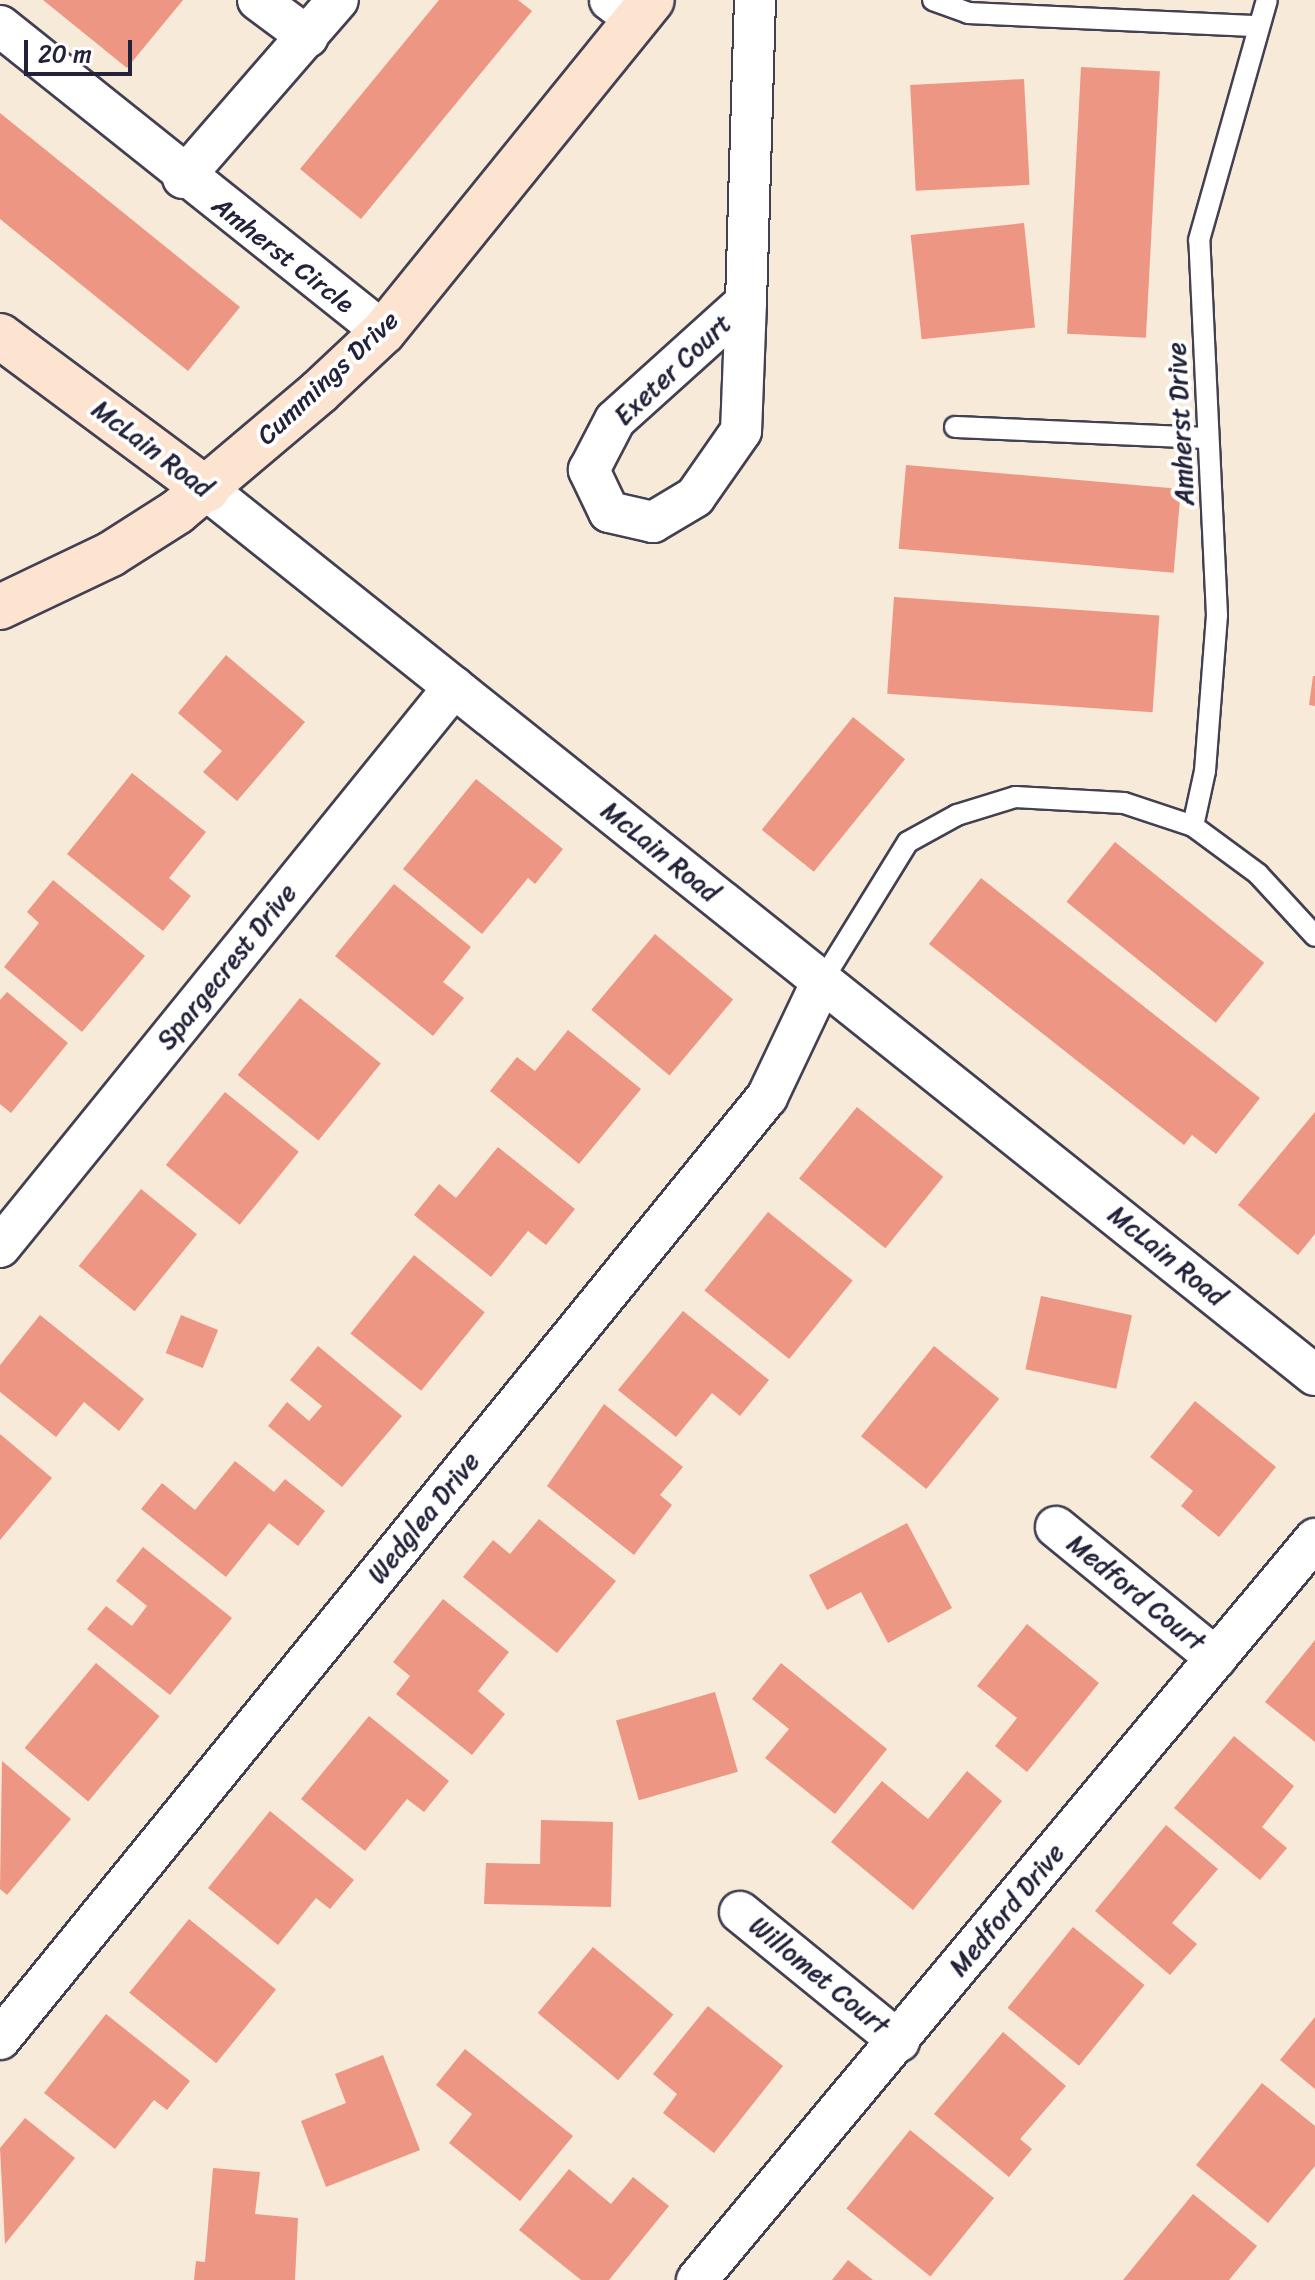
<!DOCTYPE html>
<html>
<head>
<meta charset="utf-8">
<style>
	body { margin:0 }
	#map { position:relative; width:1315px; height:2280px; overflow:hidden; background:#f8ead8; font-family:Sriracha,sans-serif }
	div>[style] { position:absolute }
	.building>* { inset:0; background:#ec9683; transform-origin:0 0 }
	.roads { filter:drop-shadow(2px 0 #424053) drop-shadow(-2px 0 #424053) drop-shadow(0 2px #424053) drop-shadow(0 -2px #424053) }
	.lane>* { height:20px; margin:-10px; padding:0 10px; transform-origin:10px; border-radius:10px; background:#fff }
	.street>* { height:40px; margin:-20px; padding:0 20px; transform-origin:20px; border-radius:20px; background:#fff }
	.secondary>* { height:44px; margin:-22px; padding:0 22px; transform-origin:22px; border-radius:22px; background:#fde4d0 }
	span { translate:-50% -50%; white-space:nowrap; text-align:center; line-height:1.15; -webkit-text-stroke:8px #fff; paint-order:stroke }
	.street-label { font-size:26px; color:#22223b }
	.scale { position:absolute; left:24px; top:40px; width:108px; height:36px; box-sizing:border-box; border:4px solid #22223b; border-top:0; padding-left:10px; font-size:24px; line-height:28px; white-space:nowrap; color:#22223b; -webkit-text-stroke:6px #fff; paint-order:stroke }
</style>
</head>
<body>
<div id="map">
	<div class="building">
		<i style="clip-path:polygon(43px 0,183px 0,127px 68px)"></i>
		<i style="clip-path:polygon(439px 0,518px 0,532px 11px,361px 219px,300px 169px)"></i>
		<i style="left:1081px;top:67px;width:79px;height:267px;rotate:3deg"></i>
		<i style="left:1024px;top:79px;width:106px;height:114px;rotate:87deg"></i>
		<i style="clip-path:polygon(0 113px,240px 307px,188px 371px,0 219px)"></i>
		<i style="left:1024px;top:223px;width:105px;height:114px;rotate:84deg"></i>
		<i style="left:906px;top:465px;width:276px;height:84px;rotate:5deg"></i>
		<i style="left:894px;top:597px;width:266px;height:97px;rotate:4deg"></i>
		<i style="clip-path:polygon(226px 655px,305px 722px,237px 801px,203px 772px,222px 751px,178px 713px)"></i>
		<i style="clip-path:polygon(1313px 676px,1315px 676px,1315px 706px,1309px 705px)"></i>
		<i style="left:853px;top:717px;width:67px;height:145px;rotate:39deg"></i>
		<i style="clip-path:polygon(132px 773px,206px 832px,169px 878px,191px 896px,163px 931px,67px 854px)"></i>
		<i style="clip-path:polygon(476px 779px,563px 849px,535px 884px,528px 878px,482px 934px,403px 869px)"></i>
		<i style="left:1115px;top:842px;width:192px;height:77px;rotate:39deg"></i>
		<i style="clip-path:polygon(981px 878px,1260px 1098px,1216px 1154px,1192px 1135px,1184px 1145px,929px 944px)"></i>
		<i style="clip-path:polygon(53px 880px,145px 956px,82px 1032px,4px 967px,39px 923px,27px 912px)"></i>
		<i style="clip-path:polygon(394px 884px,471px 947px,443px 982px,464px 998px,433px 1036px,335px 956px)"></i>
		<i style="left:655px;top:934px;width:102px;height:99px;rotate:40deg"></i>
		<i style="clip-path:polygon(7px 992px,68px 1043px,11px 1113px,0 1104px,0 1000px)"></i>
		<i style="left:300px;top:998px;width:104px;height:99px;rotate:39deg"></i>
		<i style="clip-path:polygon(568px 1030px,641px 1089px,579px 1164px,490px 1091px,517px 1057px,535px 1071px)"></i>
		<i style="left:225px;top:1092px;width:95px;height:94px;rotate:39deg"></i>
		<i style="left:857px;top:1107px;width:111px;height:92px;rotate:39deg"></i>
		<i style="clip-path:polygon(1315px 1112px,1315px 1234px,1298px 1255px,1238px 1205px)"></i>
		<i style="clip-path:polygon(498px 1147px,575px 1209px,546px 1245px,528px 1231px,491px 1277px,414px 1215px,439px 1184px,456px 1198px)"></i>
		<i style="left:141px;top:1189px;width:72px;height:99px;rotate:39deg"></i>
		<i style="left:768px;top:1212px;width:109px;height:101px;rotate:39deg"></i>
		<i style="left:414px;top:1255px;width:91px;height:101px;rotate:39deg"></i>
		<i style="left:1041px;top:1296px;width:93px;height:75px;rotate:12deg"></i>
		<i style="clip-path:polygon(683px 1311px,769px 1380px,740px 1416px,712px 1393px,676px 1437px,618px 1390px)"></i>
		<i style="clip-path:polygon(40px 1315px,144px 1399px,119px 1431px,84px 1402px,56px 1437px,0 1392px,0 1365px)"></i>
		<i style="left:181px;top:1315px;width:40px;height:41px;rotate:22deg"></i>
		<i style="clip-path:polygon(318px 1346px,402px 1416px,342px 1487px,268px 1426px,287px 1402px,309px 1421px,322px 1406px,290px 1380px)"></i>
		<i style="left:934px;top:1346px;width:84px;height:116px;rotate:39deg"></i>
		<i style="clip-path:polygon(1195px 1401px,1276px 1467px,1219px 1537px,1181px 1506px,1193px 1491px,1150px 1457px)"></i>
		<i style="clip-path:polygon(604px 1404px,683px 1467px,660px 1495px,672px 1505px,634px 1555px,547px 1486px)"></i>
		<i style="clip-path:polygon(0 1434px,52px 1478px,0 1540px)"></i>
		<i style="clip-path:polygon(235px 1461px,274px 1492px,285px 1479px,325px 1511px,298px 1546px,269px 1523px,226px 1577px,141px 1509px,162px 1483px,195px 1510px)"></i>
		<i style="clip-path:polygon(539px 1519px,616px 1581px,557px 1653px,463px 1577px,493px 1540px,510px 1554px)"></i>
		<i style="clip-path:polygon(907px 1523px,952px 1608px,888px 1643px,861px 1592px,827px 1610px,809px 1575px)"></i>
		<i style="clip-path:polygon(143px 1547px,232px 1618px,170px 1695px,87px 1629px,106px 1606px,132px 1626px,147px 1606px,116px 1581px)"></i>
		<i style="clip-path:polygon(443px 1599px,509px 1652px,478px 1691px,505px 1714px,472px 1755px,396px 1694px,410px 1676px,393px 1662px)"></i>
		<i style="clip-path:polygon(1027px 1624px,1099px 1683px,1027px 1772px,995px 1746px,1017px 1718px,977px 1686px)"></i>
		<i style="clip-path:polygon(1315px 1640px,1315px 1742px,1265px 1702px)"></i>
		<i style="left:96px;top:1663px;width:83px;height:111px;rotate:40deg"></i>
		<i style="clip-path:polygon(781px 1663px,887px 1749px,835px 1814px,765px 1758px,789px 1729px,752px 1699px)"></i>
		<i style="left:715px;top:1692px;width:83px;height:103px;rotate:74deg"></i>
		<i style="clip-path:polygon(369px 1716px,449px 1781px,424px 1812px,407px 1799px,365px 1851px,301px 1799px)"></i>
		<i style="clip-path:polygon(1234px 1736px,1294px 1786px,1262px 1827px,1287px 1848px,1260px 1880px,1174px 1808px)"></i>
		<i style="clip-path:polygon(2px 1761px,71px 1819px,7px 1895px,0 1889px)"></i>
		<i style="clip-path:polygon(967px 1771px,1002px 1801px,913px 1910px,831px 1842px,882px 1781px,928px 1819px)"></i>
		<i style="clip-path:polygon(270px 1811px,354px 1880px,330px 1909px,316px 1898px,278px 1945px,208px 1888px)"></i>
		<i style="clip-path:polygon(541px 1820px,613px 1822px,611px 1907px,484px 1904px,486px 1863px,540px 1864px)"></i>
		<i style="clip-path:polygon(1166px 1825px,1218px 1869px,1172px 1923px,1197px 1944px,1170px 1975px,1095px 1911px)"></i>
		<i style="left:189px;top:1919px;width:112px;height:95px;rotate:39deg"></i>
		<i style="left:1073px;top:1927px;width:92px;height:104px;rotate:39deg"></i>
		<i style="left:593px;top:1947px;width:105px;height:86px;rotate:40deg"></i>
		<i style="clip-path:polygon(708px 2006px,783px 2066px,714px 2153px,663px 2113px,677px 2094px,653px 2074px)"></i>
		<i style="clip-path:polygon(106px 2014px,190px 2081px,167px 2110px,154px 2100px,115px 2149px,44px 2093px)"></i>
		<i style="clip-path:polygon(1315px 2017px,1315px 2089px,1280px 2060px)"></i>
		<i style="clip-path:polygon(1003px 2032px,1066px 2086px,1020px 2139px,1032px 2149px,1009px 2177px,934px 2114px)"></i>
		<i style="clip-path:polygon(465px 2049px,573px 2136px,520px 2201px,449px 2143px,472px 2114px,436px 2085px)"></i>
		<i style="clip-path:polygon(383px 2055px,420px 2150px,326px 2187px,301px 2121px,346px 2103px,335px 2074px)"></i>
		<i style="clip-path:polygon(1262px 2083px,1315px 2126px,1315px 2166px,1268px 2223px,1196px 2165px)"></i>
		<i style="clip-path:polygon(25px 2118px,75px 2158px,5px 2244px,0 2148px)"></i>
		<i style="left:910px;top:2130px;width:108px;height:101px;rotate:39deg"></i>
		<i style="clip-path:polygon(213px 2168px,260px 2172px,255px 2214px,298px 2218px,295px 2280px,194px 2280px,196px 2261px,205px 2262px)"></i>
		<i style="clip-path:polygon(569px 2169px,611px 2204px,633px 2177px,669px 2206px,609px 2280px,581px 2280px,519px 2230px)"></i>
		<i style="clip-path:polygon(1193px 2194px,1257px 2246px,1229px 2280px,1123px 2280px)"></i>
		<i style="clip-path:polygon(848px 2260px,873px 2280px,832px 2280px)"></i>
	</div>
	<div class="roads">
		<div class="lane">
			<i style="left:933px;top:0;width:37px;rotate:20deg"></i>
			<i style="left:968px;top:13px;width:291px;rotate:2.6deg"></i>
			<i style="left:955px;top:427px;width:253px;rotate:2.5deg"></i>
			<i style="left:1193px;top:826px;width:56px;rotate:-77.7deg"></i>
			<i style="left:1205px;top:771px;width:156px;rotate:-85.6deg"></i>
			<i style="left:1217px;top:615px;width:375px;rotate:-92.7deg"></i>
			<i style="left:1199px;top:240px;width:249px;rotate:-74.2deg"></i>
			<i style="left:822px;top:981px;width:163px;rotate:-58.3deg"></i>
			<i style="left:908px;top:842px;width:56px;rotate:-28.9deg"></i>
			<i style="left:957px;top:815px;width:61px;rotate:-17.2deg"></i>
			<i style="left:1015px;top:797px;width:109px;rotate:3.2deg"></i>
			<i style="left:1124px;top:803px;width:73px;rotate:18.4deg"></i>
			<i style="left:1193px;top:826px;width:81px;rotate:36.4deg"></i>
			<i style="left:1258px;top:874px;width:84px;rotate:47.4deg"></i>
		</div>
		<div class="street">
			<i style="left:258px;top:0;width:62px;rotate:36.5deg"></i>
			<i style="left:610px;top:0;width:31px;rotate:37deg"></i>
			<i style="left:0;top:26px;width:490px;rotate:38.6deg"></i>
			<i style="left:183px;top:178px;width:236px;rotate:-49deg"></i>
			<i style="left:746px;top:302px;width:129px;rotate:92.2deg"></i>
			<i style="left:741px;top:431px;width:80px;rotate:124.9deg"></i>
			<i style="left:695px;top:497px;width:49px;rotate:149.2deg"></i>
			<i style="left:653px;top:522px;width:45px;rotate:-167.2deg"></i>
			<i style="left:609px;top:512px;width:47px;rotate:-115.5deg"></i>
			<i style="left:589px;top:470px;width:56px;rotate:-62.5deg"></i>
			<i style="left:615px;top:420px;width:176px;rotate:-42deg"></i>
			<i style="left:746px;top:302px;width:302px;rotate:-88.3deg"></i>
			<i style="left:207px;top:490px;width:1418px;rotate:38.62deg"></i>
			<i style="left:0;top:1247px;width:721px;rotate:-50.97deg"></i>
			<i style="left:1056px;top:1527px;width:207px;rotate:39.3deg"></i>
			<i style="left:740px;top:1912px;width:205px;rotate:39.1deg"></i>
			<i style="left:0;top:2039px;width:1215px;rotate:-50.85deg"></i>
			<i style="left:767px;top:1097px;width:128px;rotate:-64.6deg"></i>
			<i style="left:697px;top:2280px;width:965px;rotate:-50.17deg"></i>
		</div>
		<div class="secondary">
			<i style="left:0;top:336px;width:258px;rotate:36.6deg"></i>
			<i style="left:0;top:607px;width:123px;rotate:-25.5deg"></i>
			<i style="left:111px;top:554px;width:78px;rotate:-32.5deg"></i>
			<i style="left:177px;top:512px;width:186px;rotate:-40.2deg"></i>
			<i style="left:319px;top:392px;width:88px;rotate:-43.2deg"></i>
			<i style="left:383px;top:332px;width:427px;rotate:-51deg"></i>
		</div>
	</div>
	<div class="street-label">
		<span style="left:283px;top:255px;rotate:38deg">Amherst Circle</span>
		<span style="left:673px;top:370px;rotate:-43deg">Exeter Court</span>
		<span style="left:328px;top:378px;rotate:-43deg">Cummings Drive</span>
		<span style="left:1181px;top:424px;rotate:-93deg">Amherst Drive</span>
		<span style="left:152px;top:449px;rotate:37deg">McLain Road</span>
		<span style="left:660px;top:852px;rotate:39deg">McLain Road</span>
		<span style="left:227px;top:967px;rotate:-51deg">Spargecrest Drive</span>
		<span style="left:1167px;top:1256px;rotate:39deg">McLain Road</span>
		<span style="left:424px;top:1518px;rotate:-51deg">Wedglea Drive</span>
		<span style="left:1136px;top:1593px;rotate:39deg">Medford Court</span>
		<span style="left:1007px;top:1910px;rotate:-50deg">Medford Drive</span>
		<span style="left:819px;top:1976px;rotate:39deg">Willomet Court</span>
	</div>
	<div class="scale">20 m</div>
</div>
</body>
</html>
